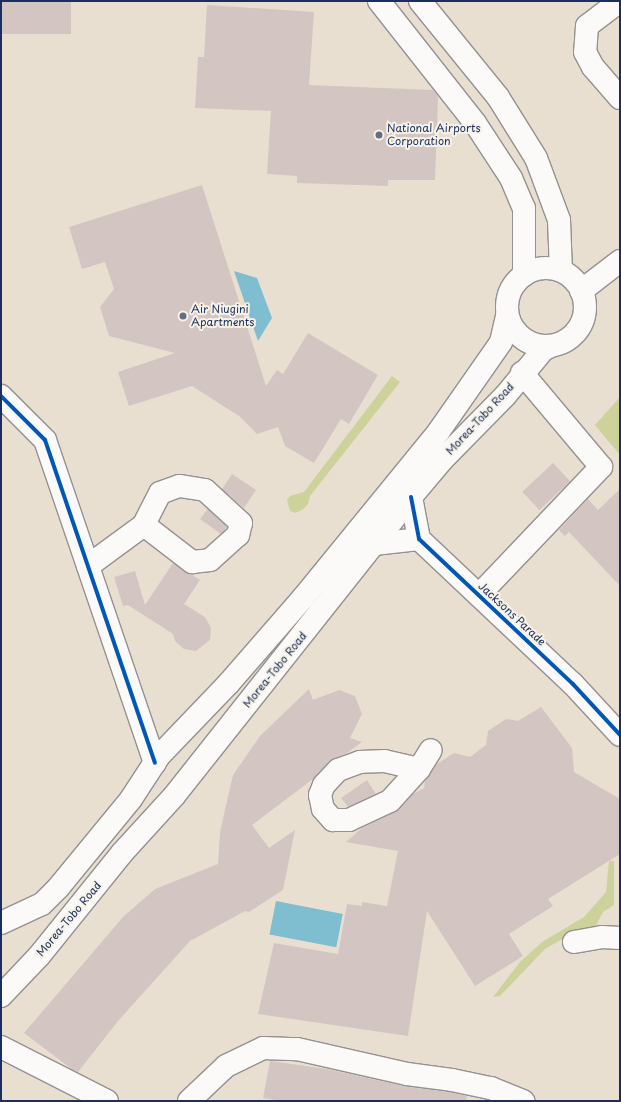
<!DOCTYPE html>
<html>
<head>
<meta charset="utf-8">
<style>
	body { margin:0 }
	#map { position:relative; width:621px; height:1102px; overflow:hidden; background:#e9dfd1; font-family:"Playpen Sans",sans-serif }
	div>[style] { position:absolute }
	.green>* { inset:0; background:#ccd299 }
	.water>* { inset:0; background:#7fbdd0; transform-origin:0 0 }
	.building>* { inset:0; background:#d3c5c2; transform-origin:0 0 }
	.roads { filter:drop-shadow(1px 0 #939191) drop-shadow(-1px 0 #939191) drop-shadow(0 1px #939191) drop-shadow(0 -1px #939191) }
	.minor>* { height:22px; margin:-11px; padding:0 11px; transform-origin:11px; border-radius:11px; background:#fcfaf8 }
	.major>* { height:22px; margin:-11px; padding:0 11px; transform-origin:11px; border-radius:11px; background:#fcfaf8 }
	.major>.ring { margin:-11px; padding:0; box-sizing:content-box; background:none; border:22px solid #fcfaf8; border-radius:50% }
	.cycleway>* { height:4px; margin:-2px; padding:0 2px; transform-origin:2px; border-radius:2px; background:#0057b8 }
	.dots>* { width:11px; height:11px; translate:-50% -50%; box-sizing:border-box; border:2px solid #f7f3e8; border-radius:50% }
	span { translate:-50% -50%; white-space:nowrap; text-align:center; line-height:1.15; -webkit-text-stroke:4px #f7f3e8; paint-order:stroke }
	.poi-label { font-size:11px; color:#1b2f5e }
	.left { translate:0 -50%; text-align:left }
	.street-label { font-size:11px; color:#1b2f5e }
	.frame { position:absolute; inset:0; border:2px solid #1b2f5e; pointer-events:none }
</style>
</head>
<body>
<div id="map">
	<div class="green">
		<i style="clip-path:polygon(392px 376px,400px 382px,310px 496px,308px 504px,302px 510px,295px 513px,290px 511px,287px 500px,290px 496px,304px 492px)"></i>
		<i style="clip-path:polygon(620px 397px,620px 455px,595px 425px)"></i>
		<i style="clip-path:polygon(609px 861px,614px 861px,614px 905px,603px 912px,595px 927px,576px 931px,545px 949px,500px 996px,493px 997px,520px 962px,542px 942px,584px 917px,606px 892px)"></i>
	</div>
	<div class="water">
		<i style="clip-path:polygon(234px 271px,257px 278px,272px 318px,258px 341px)"></i>
		<i style="left:276px;top:901px;width:68px;height:34px;rotate:11deg"></i>
	</div>
	<div class="building">
		<i style="left:1px;top:1px;width:70px;height:33px"></i>
		<i style="clip-path:polygon(207px 5px,314px 12px,309px 85px,433px 90px,438px 97px,435px 180px,388px 180px,388px 186px,297px 183px,297px 176px,267px 174px,271px 111px,195px 108px,198px 57px,204px 57px)"></i>
		<i style="clip-path:polygon(202px 185px,266px 386px,277px 370px,283px 374px,308px 333px,378px 375px,349px 424px,341px 419px,314px 463px,285px 446px,278px 427px,257px 434px,239px 416px,192px 386px,129px 406px,118px 372px,175px 353px,109px 336px,100px 307px,114px 289px,105px 262px,82px 269px,69px 227px)"></i>
		<i style="left:553px;top:463px;width:25px;height:42px;rotate:47deg"></i>
		<i style="clip-path:polygon(232px 474px,256px 490px,244px 508px,222px 489px)"></i>
		<i style="clip-path:polygon(620px 489px,620px 586px,569px 532px,565px 536px,559px 530px,588px 499px,598px 510px)"></i>
		<i style="clip-path:polygon(208px 509px,227px 527px,221px 534px,200px 519px)"></i>
		<i style="clip-path:polygon(173px 563px,200px 580px,184px 604px,205px 617px,211px 628px,210px 640px,196px 651px,184px 649px,175px 641px,173px 634px,128px 605px,123px 606px,114px 577px,135px 571px,145px 605px)"></i>
		<i style="clip-path:polygon(309px 689px,313px 700px,339px 690px,355px 696px,362px 714px,350px 738px,362px 742px,347px 753px,329px 761px,313px 779px,252px 825px,269px 848px,295px 830px,283px 890px,249px 912px,245px 911px,190px 941px,118px 1021px,78px 1072px,73px 1070px,24px 1033px,123px 917px,155px 889px,218px 864px,220px 832px,233px 775px,260px 736px)"></i>
		<i style="clip-path:polygon(541px 707px,572px 748px,574px 772px,620px 799px,620px 854px,548px 899px,553px 906px,509px 934px,523px 956px,475px 986px,427px 911px,408px 1036px,258px 1014px,274px 943px,338px 954px,347px 904px,362px 906px,362px 902px,387px 906px,398px 851px,346px 842px,362px 828px,399px 810px,413px 794px,424px 788px,425px 781px,437px 764px,454px 753px,470px 757px,486px 745px,488px 731px,506px 719px,518px 721px)"></i>
		<i style="clip-path:polygon(367px 780px,376px 794px,348px 807px,341px 798px)"></i>
		<i style="clip-path:polygon(270px 1061px,327px 1069px,404px 1086px,450px 1092px,467px 1096px,466px 1101px,282px 1101px,263px 1098px)"></i>
	</div>
	<div class="roads">
		<div class="minor">
			<i style="left:620px;top:1px;width:41px;rotate:142.9deg"></i>
			<i style="left:587px;top:26px;width:26px;rotate:94deg"></i>
			<i style="left:585px;top:52px;width:17px;rotate:62deg"></i>
			<i style="left:593px;top:67px;width:41px;rotate:48.9deg"></i>
			<i style="left:581px;top:291px;width:49px;rotate:-37.6deg"></i>
			<i style="left:1px;top:396px;width:62px;rotate:45deg"></i>
			<i style="left:45px;top:440px;width:341px;rotate:71.2deg"></i>
			<i style="left:411px;top:497px;width:43px;rotate:79.2deg"></i>
			<i style="left:419px;top:539px;width:212px;rotate:43.3deg"></i>
			<i style="left:573px;top:684px;width:69px;rotate:47.3deg"></i>
			<i style="left:374px;top:544px;width:45px;rotate:-6.3deg"></i>
			<i style="left:88px;top:566px;width:69px;rotate:-36.2deg"></i>
			<i style="left:144px;top:525px;width:61px;rotate:37.6deg"></i>
			<i style="left:192px;top:562px;width:18px;rotate:-6deg"></i>
			<i style="left:210px;top:560px;width:38px;rotate:-42deg"></i>
			<i style="left:238px;top:535px;width:12px;rotate:-76deg"></i>
			<i style="left:241px;top:523px;width:49px;rotate:-137.5deg"></i>
			<i style="left:205px;top:490px;width:26px;rotate:-171deg"></i>
			<i style="left:179px;top:486px;width:20px;rotate:160deg"></i>
			<i style="left:160px;top:493px;width:36px;rotate:117deg"></i>
			<i style="left:479px;top:595px;width:177px;rotate:-46.4deg"></i>
			<i style="left:601px;top:467px;width:123px;rotate:-130deg"></i>
			<i style="left:419px;top:769px;width:35px;rotate:-167deg"></i>
			<i style="left:385px;top:761px;width:25px;rotate:178deg"></i>
			<i style="left:360px;top:762px;width:23px;rotate:160deg"></i>
			<i style="left:338px;top:770px;width:21px;rotate:133deg"></i>
			<i style="left:324px;top:785px;width:11px;rotate:112deg"></i>
			<i style="left:320px;top:795px;width:14px;rotate:78deg"></i>
			<i style="left:323px;top:809px;width:15px;rotate:48deg"></i>
			<i style="left:333px;top:820px;width:16px"></i>
			<i style="left:349px;top:820px;width:45px;rotate:-24.9deg"></i>
			<i style="left:390px;top:801px;width:43px;rotate:-47.8deg"></i>
			<i style="left:419px;top:769px;width:22px;rotate:-58deg"></i>
			<i style="left:574px;top:942px;width:28px;rotate:-10deg"></i>
			<i style="left:602px;top:937px;width:18px;rotate:3deg"></i>
			<i style="left:1px;top:1047px;width:119px;rotate:27deg"></i>
			<i style="left:189px;top:1101px;width:51px;rotate:-43.4deg"></i>
			<i style="left:226px;top:1066px;width:41px;rotate:-25.9deg"></i>
			<i style="left:263px;top:1048px;width:34px;rotate:2deg"></i>
			<i style="left:297px;top:1049px;width:113px;rotate:12.8deg"></i>
			<i style="left:407px;top:1074px;width:45px;rotate:7.6deg"></i>
			<i style="left:452px;top:1080px;width:40px;rotate:12deg"></i>
			<i style="left:491px;top:1088px;width:35px;rotate:22deg"></i>
		</div>
		<div class="major">
			<i style="left:379px;top:1px;width:155px;rotate:51.8deg"></i>
			<i style="left:475px;top:123px;width:66px;rotate:56.8deg"></i>
			<i style="left:511px;top:178px;width:33px;rotate:67deg"></i>
			<i style="left:524px;top:208px;width:67px;rotate:90deg"></i>
			<i style="left:420px;top:1px;width:124px;rotate:50.9deg"></i>
			<i style="left:498px;top:97px;width:72px;rotate:58.1deg"></i>
			<i style="left:536px;top:158px;width:66px;rotate:69.6deg"></i>
			<i style="left:559px;top:220px;width:51px;rotate:87.8deg"></i>
			<i class="ring" style="left:507px;top:268px;width:56px;height:56px"></i>
			<i style="left:1px;top:923px;width:45px;rotate:-24.9deg"></i>
			<i style="left:42px;top:904px;width:23px;rotate:-45deg"></i>
			<i style="left:58px;top:888px;width:115px;rotate:-50.6deg"></i>
			<i style="left:131px;top:799px;width:51px;rotate:-56.9deg"></i>
			<i style="left:159px;top:756px;width:101px;rotate:-46.2deg"></i>
			<i style="left:229px;top:683px;width:113px;rotate:-49deg"></i>
			<i style="left:303px;top:598px;width:215px;rotate:-50.8deg"></i>
			<i style="left:439px;top:431px;width:108px;rotate:-55.1deg"></i>
			<i style="left:501px;top:342px;width:26px;rotate:-77deg"></i>
			<i style="left:1px;top:996px;width:55px;rotate:-46.5deg"></i>
			<i style="left:39px;top:956px;width:132px;rotate:-51.1deg"></i>
			<i style="left:122px;top:853px;width:77px;rotate:-47.6deg"></i>
			<i style="left:174px;top:796px;width:382px;rotate:-51.6deg"></i>
			<i style="left:411px;top:497px;width:50px;rotate:-49.9deg"></i>
			<i style="left:443px;top:459px;width:88px;rotate:-45.5deg"></i>
			<i style="left:505px;top:396px;width:60px;rotate:-50.4deg"></i>
			<i style="left:543px;top:350px;width:9px;rotate:-27deg"></i>
		</div>
	</div>
	<div class="cycleway">
		<i style="left:1px;top:396px;width:62px;rotate:45deg"></i>
		<i style="left:45px;top:440px;width:341px;rotate:71.2deg"></i>
		<i style="left:411px;top:497px;width:43px;rotate:79.2deg"></i>
		<i style="left:419px;top:539px;width:212px;rotate:43.3deg"></i>
		<i style="left:573px;top:684px;width:69px;rotate:47.3deg"></i>
	</div>
	<div class="dots">
		<i style="left:379px;top:135px;background:#636d86"></i>
		<i style="left:183px;top:316px;background:#636d86"></i>
	</div>
	<div class="poi-label">
		<span class="left" style="left:387px;top:135px">National Airports<br>Corporation</span>
		<span class="left" style="left:191px;top:316px">Air Niugini<br>Apartments</span>
	</div>
	<div class="street-label">
		<span style="left:480px;top:419px;rotate:-47deg">Morea-Tobo Road</span>
		<span style="left:512px;top:614px;rotate:43deg">Jacksons Parade</span>
		<span style="left:275px;top:670px;rotate:-51deg">Morea-Tobo Road</span>
		<span style="left:69px;top:919px;rotate:-50deg">Morea-Tobo Road</span>
	</div>
	<div class="frame"></div>
</div>
</body>
</html>
